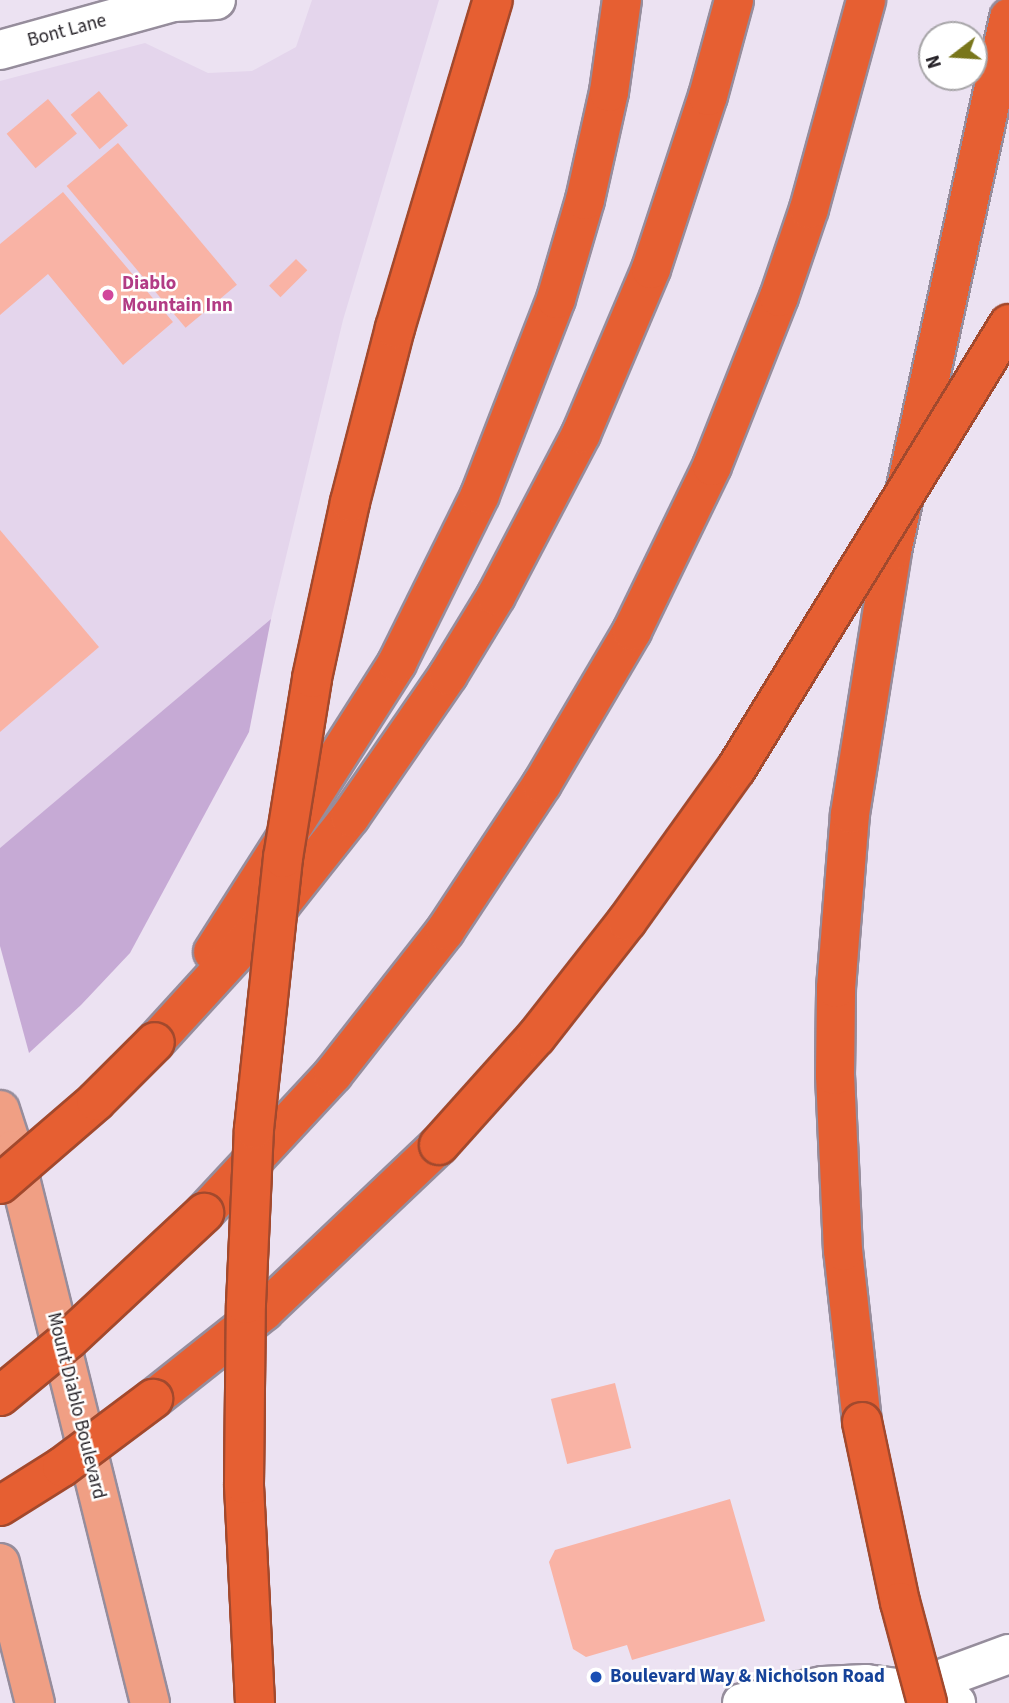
<!DOCTYPE html>
<html>
<head>
<meta charset="utf-8">
<style>
	body { margin:0 }
	#map { position:relative; width:1009px; height:1703px; overflow:hidden; background:#ece2f2; font-family:"Source Sans 3",sans-serif }
	div>[style] { position:absolute }
	.built>* { inset:0; background:#e4d5ec }
	.green>* { inset:0; background:#c6aad5 }
	.building>* { inset:0; background:#f9b3a5; transform-origin:0 0 }
	.roads { filter:drop-shadow(2px 0 #968d9c) drop-shadow(-2px 0 #968d9c) drop-shadow(0 2px #968d9c) drop-shadow(0 -2px #968d9c) }
	.minor>* { height:38px; margin:-19px; padding:0 19px; transform-origin:19px; border-radius:19px; background:#fff }
	.major>* { height:38px; margin:-19px; padding:0 19px; transform-origin:19px; border-radius:19px; background:#f09f84 }
	.highway>* { height:38px; margin:-19px; padding:0 19px; transform-origin:19px; border-radius:19px; background:#e65f32 }
	.bridges { filter:drop-shadow(2px 0 #a2492d) drop-shadow(-2px 0 #a2492d) drop-shadow(0 2px #a2492d) drop-shadow(0 -2px #a2492d) }
	.highway-bridge>* { height:38px; margin:-19px; padding:0 19px; transform-origin:19px; border-radius:19px; background:#e65f32 }
	.dots>* { width:19px; height:19px; translate:-50% -50%; box-sizing:border-box; border:4px solid #fff; border-radius:50% }
	span { translate:-50% -50%; white-space:nowrap; text-align:center; line-height:1.15; -webkit-text-stroke:5px #fff; paint-order:stroke }
	.street-label { font-size:19px; color:#231f25 }
	.hotel-label { font-size:19px; color:#b23c85; font-weight:700 }
	.left { translate:0 -50%; text-align:left }
	.transit-label { font-size:19px; color:#164399; font-weight:700 }
	.north { position:absolute; left:918px; top:21px; width:70px; height:70px; box-sizing:border-box; background:#fff; border:2px solid #a7a5a8; border-radius:50%; rotate:253deg; font-size:19px; font-weight:700; line-height:28px; text-align:center; color:#231f25 }
	.north::after { content:''; display:block; margin:auto; width:24px; height:32px; background:#79761b; clip-path:polygon(50% 0,100% 100%,50% 72%,0 100%) }
</style>
</head>
<body>
<div id="map">
	<div class="built">
		<i style="clip-path:polygon(312px 0,439px 0,343px 320px,271px 619px,0 848px,0 81px,145px 43px,208px 73px,252px 71px,296px 47px)"></i>
	</div>
	<div class="green">
		<i style="clip-path:polygon(271px 619px,249px 732px,130px 953px,81px 1005px,29px 1053px,0 946px,0 848px)"></i>
	</div>
	<div class="building">
		<i style="left:99px;top:91px;width:45px;height:37px;rotate:50deg"></i>
		<i style="left:48px;top:99px;width:45px;height:54px;rotate:50deg"></i>
		<i style="left:118px;top:143px;width:185px;height:67px;rotate:50deg"></i>
		<i style="clip-path:polygon(63px 192px,173px 322px,123px 365px,48px 274px,0 315px,0 244px)"></i>
		<i style="left:296px;top:259px;width:16px;height:38px;rotate:45deg"></i>
		<i style="clip-path:polygon(0 530px,99px 647px,0 732px)"></i>
		<i style="left:615px;top:1383px;width:67px;height:66px;rotate:76deg"></i>
		<i style="clip-path:polygon(730px 1499px,765px 1621px,632px 1660px,627px 1645px,586px 1657px,573px 1649px,549px 1562px,555px 1550px)"></i>
	</div>
	<div class="roads">
		<div class="minor">
			<i style="left:0;top:50px;width:180px;rotate:-15.5deg"></i>
			<i style="left:173px;top:2px;width:43px;rotate:-2.7deg"></i>
			<i style="left:911px;top:1690px;width:104px;rotate:-20.2deg"></i>
			<i style="left:742px;top:1703px;width:83px;rotate:-11.9deg"></i>
			<i style="left:823px;top:1686px;width:43px;rotate:-2.7deg"></i>
			<i style="left:866px;top:1684px;width:45px;rotate:7.6deg"></i>
			<i style="left:911px;top:1690px;width:47px;rotate:16.1deg"></i>
		</div>
		<div class="major">
			<i style="left:0;top:1110px;width:42px;rotate:72deg"></i>
			<i style="left:13px;top:1150px;width:570px;rotate:76.09deg"></i>
			<i style="left:0;top:1563px;width:144px;rotate:76deg"></i>
		</div>
		<div class="highway">
			<i style="left:213px;top:952px;width:343px;rotate:-57.5deg"></i>
			<i style="left:397px;top:663px;width:187px;rotate:-63.7deg"></i>
			<i style="left:480px;top:495px;width:210px;rotate:-68.8deg"></i>
			<i style="left:556px;top:299px;width:103px;rotate:-73.7deg"></i>
			<i style="left:585px;top:200px;width:111px;rotate:-77.5deg"></i>
			<i style="left:609px;top:92px;width:93px;rotate:-82deg"></i>
			<i style="left:155px;top:1042px;width:187px;rotate:-47.6deg"></i>
			<i style="left:281px;top:904px;width:111px;rotate:-51.6deg"></i>
			<i style="left:350px;top:817px;width:173px;rotate:-55.4deg"></i>
			<i style="left:448px;top:675px;width:92px;rotate:-58.7deg"></i>
			<i style="left:496px;top:596px;width:183px;rotate:-62.3deg"></i>
			<i style="left:581px;top:434px;width:179px;rotate:-67deg"></i>
			<i style="left:651px;top:269px;width:182px;rotate:-71.8deg"></i>
			<i style="left:708px;top:96px;width:99px;rotate:-74.8deg"></i>
			<i style="left:204px;top:1213px;width:190px;rotate:-47.1deg"></i>
			<i style="left:333px;top:1074px;width:182px;rotate:-51.9deg"></i>
			<i style="left:445px;top:931px;width:176px;rotate:-56.6deg"></i>
			<i style="left:542px;top:784px;width:178px;rotate:-59.5deg"></i>
			<i style="left:632px;top:631px;width:183px;rotate:-64.1deg"></i>
			<i style="left:712px;top:466px;width:182px;rotate:-68.4deg"></i>
			<i style="left:779px;top:297px;width:93px;rotate:-71.2deg"></i>
			<i style="left:809px;top:209px;width:217px;rotate:-74.7deg"></i>
			<i style="left:153px;top:1399px;width:142px;rotate:-38.4deg"></i>
			<i style="left:264px;top:1311px;width:241px;rotate:-43.5deg"></i>
			<i style="left:862px;top:1422px;width:172px;rotate:-96.3deg"></i>
			<i style="left:843px;top:1251px;width:176px;rotate:-92.6deg"></i>
			<i style="left:835px;top:1075px;width:87px;rotate:-89.3deg"></i>
			<i style="left:836px;top:988px;width:175px;rotate:-85.4deg"></i>
			<i style="left:850px;top:814px;width:266px;rotate:-80.9deg"></i>
			<i style="left:892px;top:551px;width:546px;rotate:-77.62deg"></i>
		</div>
	</div>
	<div class="bridges">
		<div class="highway-bridge">
			<i style="left:439px;top:1145px;width:145px;rotate:-48.1deg"></i>
			<i style="left:536px;top:1037px;width:147px;rotate:-51.9deg"></i>
			<i style="left:627px;top:921px;width:187px;rotate:-54.4deg"></i>
			<i style="left:736px;top:769px;width:522px;rotate:-58.47deg"></i>
			<i style="left:0;top:1184px;width:127px;rotate:-40.8deg"></i>
			<i style="left:96px;top:1101px;width:83px;rotate:-45deg"></i>
			<i style="left:0;top:1396px;width:89px;rotate:-39.6deg"></i>
			<i style="left:69px;top:1339px;width:185px;rotate:-43deg"></i>
			<i style="left:862px;top:1422px;width:184px;rotate:78.1deg"></i>
			<i style="left:900px;top:1602px;width:105px;rotate:75deg"></i>
			<i style="left:0;top:1506px;width:73px;rotate:-32.2deg"></i>
			<i style="left:62px;top:1467px;width:114px;rotate:-36.8deg"></i>
			<i style="left:255px;top:1703px;width:219px;rotate:-92.9deg"></i>
			<i style="left:244px;top:1484px;width:180px;rotate:-89.4deg"></i>
			<i style="left:246px;top:1304px;width:175px;rotate:-87.4deg"></i>
			<i style="left:254px;top:1129px;width:273px;rotate:-83.9deg"></i>
			<i style="left:283px;top:858px;width:182px;rotate:-80.8deg"></i>
			<i style="left:312px;top:678px;width:180px;rotate:-77.8deg"></i>
			<i style="left:350px;top:502px;width:180px;rotate:-75.5deg"></i>
			<i style="left:395px;top:328px;width:342px;rotate:-73.4deg"></i>
		</div>
	</div>
	<div class="dots">
		<i style="left:108px;top:295px;background:#d1479c"></i>
		<i style="left:596px;top:1677px;background:#1a4fb4"></i>
	</div>
	<div class="street-label">
		<span style="left:67px;top:31px;rotate:-15deg">Bont Lane</span>
		<span style="left:76px;top:1406px;rotate:76deg">Mount Diablo Boulevard</span>
	</div>
	<div class="hotel-label">
		<span class="left" style="left:122px;top:295px">Diablo<br>Mountain Inn</span>
	</div>
	<div class="transit-label">
		<span class="left" style="left:610px;top:1677px">Boulevard Way &amp; Nicholson Road</span>
	</div>
	<div class="north">N</div>
</div>
</body>
</html>
